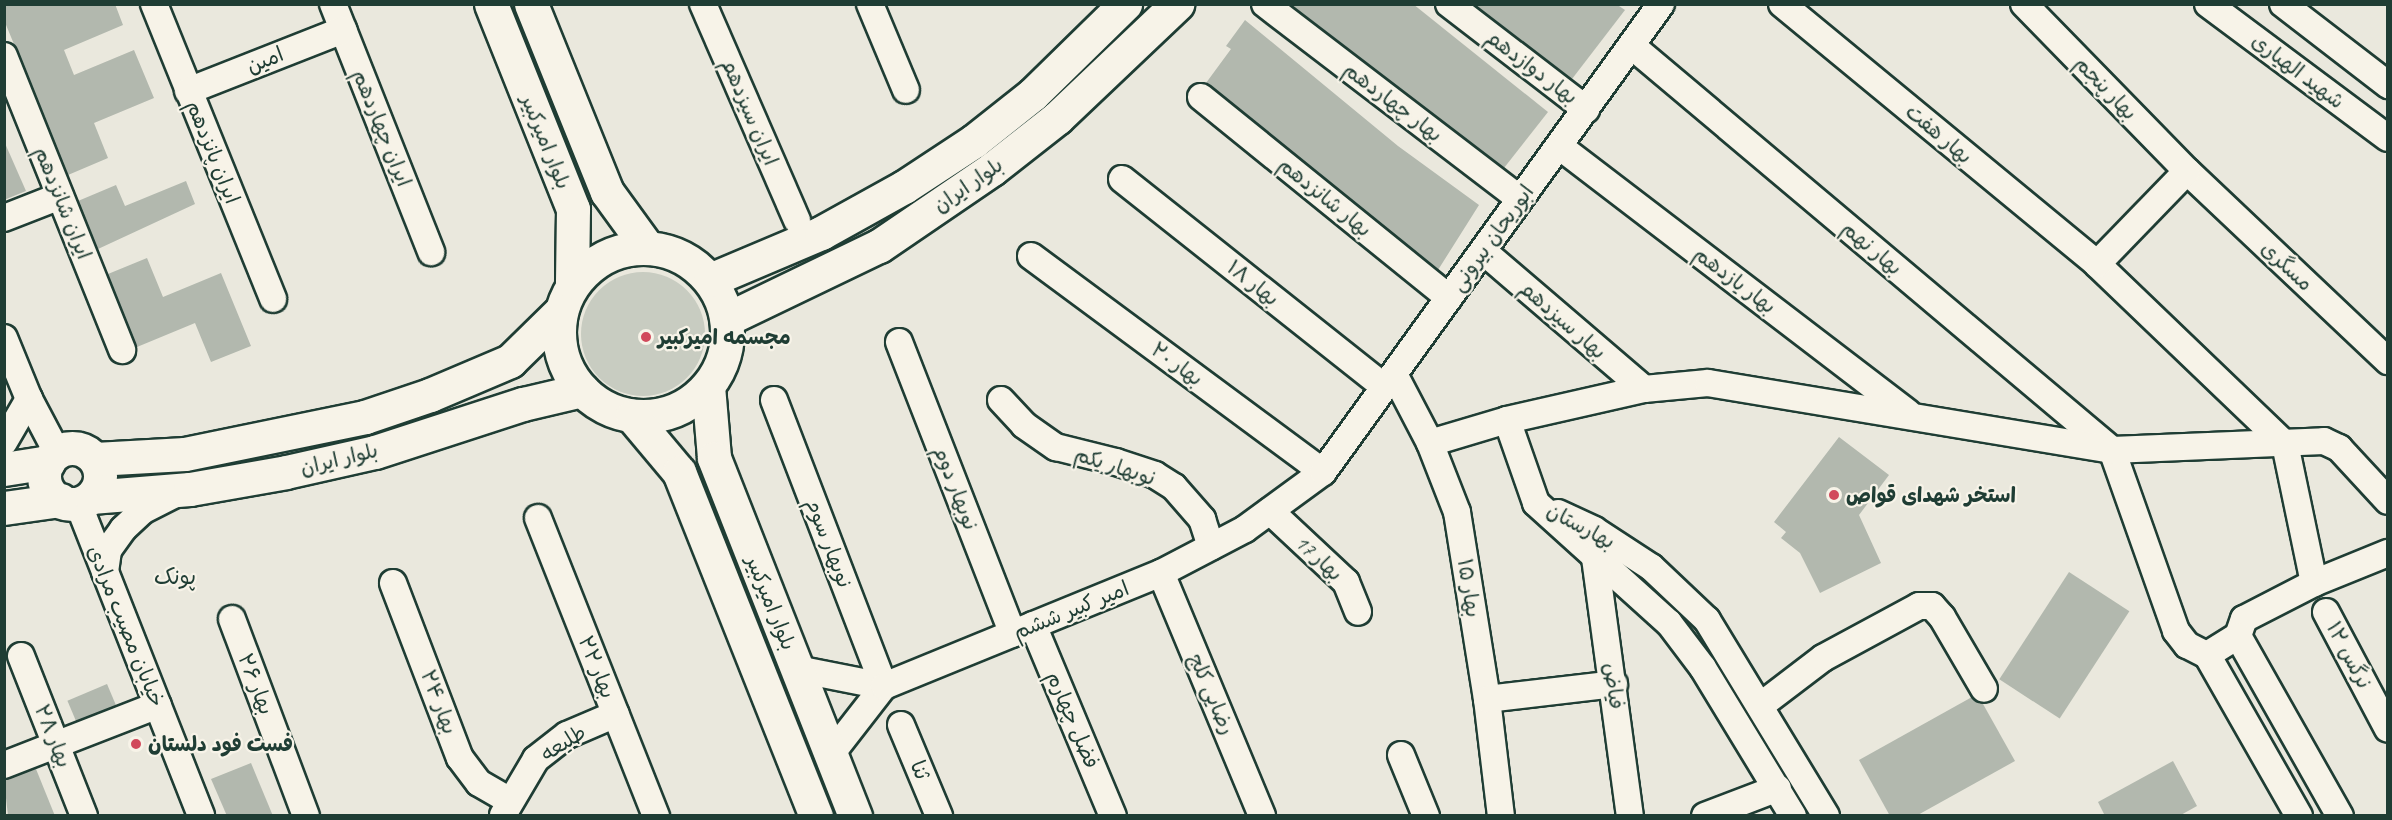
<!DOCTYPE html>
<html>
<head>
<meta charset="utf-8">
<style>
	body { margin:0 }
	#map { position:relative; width:2392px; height:820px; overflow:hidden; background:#eae8dd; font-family:Caveat,"Playpen Sans Arabic",sans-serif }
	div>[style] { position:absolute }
	.green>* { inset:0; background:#c8ccc1 }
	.round { border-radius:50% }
	.building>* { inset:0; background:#b2b8ae; transform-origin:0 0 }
	.roads { filter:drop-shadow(2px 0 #1f3d34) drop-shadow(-2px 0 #1f3d34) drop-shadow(0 2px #1f3d34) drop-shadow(0 -2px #1f3d34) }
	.minor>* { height:26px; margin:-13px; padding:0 13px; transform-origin:13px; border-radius:13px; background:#f7f3e8 }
	.major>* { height:33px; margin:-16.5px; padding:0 16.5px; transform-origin:16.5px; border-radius:16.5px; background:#f7f3e8 }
	.major>.ring { margin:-16.5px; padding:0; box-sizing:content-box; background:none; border:33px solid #f7f3e8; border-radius:50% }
	.dots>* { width:16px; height:16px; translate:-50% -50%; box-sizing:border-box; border:3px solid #f7f3e8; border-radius:50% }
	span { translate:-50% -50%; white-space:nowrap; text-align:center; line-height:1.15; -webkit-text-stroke:4.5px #f7f3e8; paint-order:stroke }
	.street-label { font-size:21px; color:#1f3d34 }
	.poi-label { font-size:21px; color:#1f3d34; font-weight:700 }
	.left { translate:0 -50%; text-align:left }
	.neighbourhood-label { font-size:22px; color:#1f3d34 }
	.frame { position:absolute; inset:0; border:6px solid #1f3d34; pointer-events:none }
</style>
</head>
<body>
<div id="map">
	<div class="green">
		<i class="round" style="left:581px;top:272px;width:124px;height:124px"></i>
	</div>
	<div class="building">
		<i style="clip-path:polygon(4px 4px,115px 4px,123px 25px,64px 50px,74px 75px,134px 50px,154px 98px,94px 123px,108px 158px,68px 175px,4px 20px)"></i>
		<i style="clip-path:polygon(1290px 4px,1413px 4px,1548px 112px,1504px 168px)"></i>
		<i style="clip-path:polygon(1474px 4px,1616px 4px,1625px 10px,1572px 79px)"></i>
		<i style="clip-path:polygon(1245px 20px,1398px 146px,1479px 205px,1438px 270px,1206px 83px,1231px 49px,1226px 46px)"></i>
		<i style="clip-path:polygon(4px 141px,26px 191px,4px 200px)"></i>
		<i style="clip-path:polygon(186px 181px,195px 204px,98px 249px,78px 201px,116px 185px,125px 206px)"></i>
		<i style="clip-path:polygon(147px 258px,163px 297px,221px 273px,251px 346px,211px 362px,195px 323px,137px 347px,108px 274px)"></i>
		<i style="clip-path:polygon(1839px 437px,1889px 475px,1859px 515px,1881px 563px,1820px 593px,1800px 553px,1781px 538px,1786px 532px,1774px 522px)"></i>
		<i style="left:2069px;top:572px;width:72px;height:128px;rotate:33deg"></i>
		<i style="left:107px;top:684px;width:23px;height:43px;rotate:67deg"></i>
		<i style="clip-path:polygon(1972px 697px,1983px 704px,2015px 761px,1916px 816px,1890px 816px,1859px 760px)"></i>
		<i style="clip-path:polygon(2173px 761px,2197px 806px,2179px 816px,2105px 816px,2098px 802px)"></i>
		<i style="clip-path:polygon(251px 763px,273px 816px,227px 816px,211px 779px)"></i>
		<i style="clip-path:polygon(36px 769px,55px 816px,8px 816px,4px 780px)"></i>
	</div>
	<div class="roads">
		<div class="minor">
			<i style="left:154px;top:4px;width:318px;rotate:68deg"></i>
			<i style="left:333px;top:4px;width:267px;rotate:68.4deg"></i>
			<i style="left:703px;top:4px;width:236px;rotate:66.5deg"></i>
			<i style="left:870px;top:4px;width:93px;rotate:67.3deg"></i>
			<i style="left:1265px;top:4px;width:321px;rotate:37.4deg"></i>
			<i style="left:1449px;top:4px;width:173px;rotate:37.5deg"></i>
			<i style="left:1782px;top:4px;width:408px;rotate:39.5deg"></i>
			<i style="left:2097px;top:264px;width:260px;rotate:43.8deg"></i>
			<i style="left:2285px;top:444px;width:142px;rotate:78.2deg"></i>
			<i style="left:2024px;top:4px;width:233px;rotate:45.7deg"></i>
			<i style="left:2187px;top:171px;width:277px;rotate:43.4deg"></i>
			<i style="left:2208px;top:4px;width:224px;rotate:36.7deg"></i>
			<i style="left:2283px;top:4px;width:133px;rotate:37.6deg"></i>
			<i style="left:1632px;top:46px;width:627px;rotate:40.09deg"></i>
			<i style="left:2112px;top:450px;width:192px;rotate:70.5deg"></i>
			<i style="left:2176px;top:631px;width:18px;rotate:52deg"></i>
			<i style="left:2187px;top:645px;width:22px;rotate:27deg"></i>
			<i style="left:4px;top:56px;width:317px;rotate:68.1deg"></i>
			<i style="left:188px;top:91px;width:167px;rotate:-21.5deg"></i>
			<i style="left:1201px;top:97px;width:319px;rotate:39deg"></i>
			<i style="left:1559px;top:146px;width:439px;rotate:37.4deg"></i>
			<i style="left:1122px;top:179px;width:335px;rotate:38.4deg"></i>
			<i style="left:4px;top:218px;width:60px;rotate:-21.4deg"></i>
			<i style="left:1483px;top:251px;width:212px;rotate:40.6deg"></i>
			<i style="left:1031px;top:256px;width:363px;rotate:36.5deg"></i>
			<i style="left:2097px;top:264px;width:129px;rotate:-45.9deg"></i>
			<i style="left:4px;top:338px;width:66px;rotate:67.7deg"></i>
			<i style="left:29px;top:399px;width:60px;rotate:62.2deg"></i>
			<i style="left:899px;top:342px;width:313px;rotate:68.7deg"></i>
			<i style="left:1394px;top:374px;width:78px;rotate:62.4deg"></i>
			<i style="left:1430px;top:443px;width:74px;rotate:68.6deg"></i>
			<i style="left:1457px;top:512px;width:189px;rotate:80.9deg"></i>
			<i style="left:1487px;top:699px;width:118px;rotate:83.2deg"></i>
			<i style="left:774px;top:400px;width:306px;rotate:69deg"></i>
			<i style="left:1001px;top:400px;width:34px;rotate:47deg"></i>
			<i style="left:1024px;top:425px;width:39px;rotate:35deg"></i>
			<i style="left:1056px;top:447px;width:62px;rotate:14deg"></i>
			<i style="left:1116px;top:462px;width:41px;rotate:18.4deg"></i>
			<i style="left:1155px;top:475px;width:22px;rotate:32deg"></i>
			<i style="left:1174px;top:487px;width:43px;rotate:48.8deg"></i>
			<i style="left:1202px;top:519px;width:29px;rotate:72deg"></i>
			<i style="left:1507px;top:420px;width:88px;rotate:70.7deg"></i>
			<i style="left:1536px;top:503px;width:179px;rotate:42.1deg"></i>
			<i style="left:1669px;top:623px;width:56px;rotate:52.9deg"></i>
			<i style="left:1703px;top:668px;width:173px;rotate:58.7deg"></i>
			<i style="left:4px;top:442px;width:50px;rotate:-59.8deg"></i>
			<i style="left:1430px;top:443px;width:80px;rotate:-16.6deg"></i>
			<i style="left:1507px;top:420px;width:140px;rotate:-12.8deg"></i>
			<i style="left:1644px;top:389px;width:64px;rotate:-5.4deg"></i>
			<i style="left:1708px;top:383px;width:410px;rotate:9.4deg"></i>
			<i style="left:2112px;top:450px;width:212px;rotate:-2.4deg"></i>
			<i style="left:2324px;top:441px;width:17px;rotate:25deg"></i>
			<i style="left:2339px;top:448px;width:72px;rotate:47.2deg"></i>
			<i style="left:78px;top:503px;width:336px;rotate:68.5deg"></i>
			<i style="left:1270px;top:511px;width:104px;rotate:43.1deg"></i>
			<i style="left:1346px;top:582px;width:32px;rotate:68deg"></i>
			<i style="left:1558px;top:513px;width:40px;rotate:25deg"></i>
			<i style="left:1594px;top:530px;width:68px;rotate:33deg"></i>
			<i style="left:1651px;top:567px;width:77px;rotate:43.4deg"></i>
			<i style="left:1707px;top:620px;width:229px;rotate:58.7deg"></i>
			<i style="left:538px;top:518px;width:321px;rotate:68.4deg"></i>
			<i style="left:1595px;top:558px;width:260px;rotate:82.3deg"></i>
			<i style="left:105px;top:572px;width:22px;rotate:-82deg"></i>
			<i style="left:108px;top:550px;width:26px;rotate:-54deg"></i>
			<i style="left:123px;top:529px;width:26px;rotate:-43deg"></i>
			<i style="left:142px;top:511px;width:37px;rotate:-27deg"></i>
			<i style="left:1161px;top:573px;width:263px;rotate:67.4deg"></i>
			<i style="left:393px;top:583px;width:187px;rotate:69.1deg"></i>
			<i style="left:460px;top:758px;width:31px;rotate:53deg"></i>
			<i style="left:479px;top:783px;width:34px;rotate:30deg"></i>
			<i style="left:2326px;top:612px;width:132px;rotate:62.1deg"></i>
			<i style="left:232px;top:619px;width:210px;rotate:69.4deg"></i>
			<i style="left:1033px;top:625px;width:207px;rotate:67.3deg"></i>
			<i style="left:2238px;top:636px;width:18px;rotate:-71deg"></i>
			<i style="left:2244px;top:619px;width:79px;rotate:-27.2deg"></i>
			<i style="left:2314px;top:583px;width:80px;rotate:-22.1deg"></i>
			<i style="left:21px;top:656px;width:172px;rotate:68.5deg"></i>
			<i style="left:797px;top:669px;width:89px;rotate:11.1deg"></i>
			<i style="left:1487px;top:699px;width:128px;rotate:-6.7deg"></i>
			<i style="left:1760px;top:706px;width:79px;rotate:-37.3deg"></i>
			<i style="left:1823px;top:658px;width:109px;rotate:-28.4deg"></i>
			<i style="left:1919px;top:606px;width:13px"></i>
			<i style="left:1932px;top:606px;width:15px;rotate:48deg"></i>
			<i style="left:1942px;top:617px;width:83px;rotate:59.7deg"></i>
			<i style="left:901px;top:725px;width:99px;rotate:67.3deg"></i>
			<i style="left:831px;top:754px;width:86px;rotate:-52.1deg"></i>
			<i style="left:884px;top:686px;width:299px;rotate:-22.2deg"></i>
			<i style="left:1161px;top:573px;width:95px;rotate:-27.6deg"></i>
			<i style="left:1245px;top:529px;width:97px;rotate:-36.2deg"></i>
			<i style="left:1323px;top:472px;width:577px;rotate:-54.16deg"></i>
			<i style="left:1401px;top:755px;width:66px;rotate:67.7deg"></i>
			<i style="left:4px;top:765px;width:165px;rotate:-21.3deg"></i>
			<i style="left:503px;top:815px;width:65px;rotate:-59.5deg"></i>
			<i style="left:536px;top:759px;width:39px;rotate:-38deg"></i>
			<i style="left:567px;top:735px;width:53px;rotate:-23.2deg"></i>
			<i style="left:1705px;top:816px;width:78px;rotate:-21deg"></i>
			<i style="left:2299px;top:816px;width:185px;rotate:-119.7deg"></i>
			<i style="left:2207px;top:655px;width:36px;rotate:-32deg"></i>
			<i style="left:2238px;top:636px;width:207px;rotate:60.5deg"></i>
		</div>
		<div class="major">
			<i style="left:491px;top:4px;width:221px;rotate:68.2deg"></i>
			<i style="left:573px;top:209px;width:76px;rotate:90.8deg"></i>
			<i style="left:531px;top:4px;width:203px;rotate:68deg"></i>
			<i style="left:607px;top:192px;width:68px;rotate:54deg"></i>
			<i class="ring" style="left:559px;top:248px;width:135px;height:135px"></i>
			<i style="left:710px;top:280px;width:121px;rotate:-22.9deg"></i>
			<i style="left:821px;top:233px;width:95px;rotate:-29deg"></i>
			<i style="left:904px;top:187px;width:84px;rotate:-33.3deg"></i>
			<i style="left:974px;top:141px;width:75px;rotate:-38.5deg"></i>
			<i style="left:1033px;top:94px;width:129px;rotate:-44.4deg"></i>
			<i style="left:727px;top:319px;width:169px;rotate:-25.7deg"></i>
			<i style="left:879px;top:246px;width:137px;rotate:-34.3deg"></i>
			<i style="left:992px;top:169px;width:83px;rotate:-38.1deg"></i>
			<i style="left:1057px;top:118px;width:166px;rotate:-43.5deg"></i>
			<i style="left:708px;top:386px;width:72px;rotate:85.2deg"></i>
			<i style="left:714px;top:458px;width:385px;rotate:68.5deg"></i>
			<i style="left:632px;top:416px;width:73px;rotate:50deg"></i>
			<i style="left:679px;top:472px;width:370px;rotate:68.3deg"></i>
			<i class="ring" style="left:44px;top:448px;width:23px;height:23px"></i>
			<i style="left:95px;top:459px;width:90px;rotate:-3.2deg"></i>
			<i style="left:185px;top:454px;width:184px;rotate:-11.6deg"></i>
			<i style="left:365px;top:417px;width:69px;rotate:-18.7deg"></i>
			<i style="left:430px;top:395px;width:87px;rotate:-23deg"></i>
			<i style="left:510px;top:361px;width:71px;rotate:-44.4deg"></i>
			<i style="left:4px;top:469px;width:45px;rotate:-9deg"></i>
			<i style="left:91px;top:497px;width:99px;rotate:-4.6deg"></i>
			<i style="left:190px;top:489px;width:97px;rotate:-10deg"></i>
			<i style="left:286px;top:472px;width:91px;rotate:-12.7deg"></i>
			<i style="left:375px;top:452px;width:156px;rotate:-18deg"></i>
			<i style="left:523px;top:404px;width:61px;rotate:-13.3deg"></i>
			<i style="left:4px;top:508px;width:57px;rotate:-8.1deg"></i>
		</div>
	</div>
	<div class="dots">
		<i style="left:646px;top:337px;background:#d1495b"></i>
		<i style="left:1834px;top:495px;background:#d1495b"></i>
		<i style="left:136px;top:744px;background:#d1495b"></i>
	</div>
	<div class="street-label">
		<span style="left:265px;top:60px;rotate:-22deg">امین</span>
		<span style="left:1532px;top:67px;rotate:37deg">بهار دوازدهم</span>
		<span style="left:2298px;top:71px;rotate:37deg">شهید الهیاری</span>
		<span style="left:2106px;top:88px;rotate:46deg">بهار پنجم</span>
		<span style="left:1393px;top:102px;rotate:37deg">بهار چهاردهم</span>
		<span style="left:750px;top:112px;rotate:67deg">ایران سیزدهم</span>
		<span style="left:382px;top:128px;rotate:68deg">ایران چهاردهم</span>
		<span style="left:1939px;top:134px;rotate:40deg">بهار هفت</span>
		<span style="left:546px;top:142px;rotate:68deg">بلوار امیرکبیر</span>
		<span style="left:213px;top:152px;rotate:68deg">ایران پانزدهم</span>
		<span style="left:968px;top:185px;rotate:-35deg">بلوار ایران</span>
		<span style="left:1325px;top:197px;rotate:39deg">بهار شانزدهم</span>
		<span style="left:63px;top:203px;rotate:68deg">ایران شانزدهم</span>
		<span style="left:1492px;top:238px;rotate:-54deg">ابوریحان بیرونی</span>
		<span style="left:1872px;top:248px;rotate:40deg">بهار نهم</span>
		<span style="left:2287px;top:266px;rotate:43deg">مسگری</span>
		<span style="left:1735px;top:280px;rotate:37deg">بهار یازدهم</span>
		<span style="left:1253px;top:283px;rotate:38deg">بهار ۱۸</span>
		<span style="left:1563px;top:320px;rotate:41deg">بهار سیزدهم</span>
		<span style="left:1177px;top:364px;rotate:36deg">بهار ۲۰</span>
		<span style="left:339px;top:459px;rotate:-14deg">بلوار ایران</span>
		<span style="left:1115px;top:466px;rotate:18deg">نوبهار یکم</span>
		<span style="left:956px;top:488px;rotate:69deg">نوبهار دوم</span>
		<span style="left:1581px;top:526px;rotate:28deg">بهارستان</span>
		<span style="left:829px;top:543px;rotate:69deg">نوبهار سوم</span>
		<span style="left:1319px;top:558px;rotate:43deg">بهار 17</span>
		<span style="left:1469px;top:588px;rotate:81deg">بهار ۱۵</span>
		<span style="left:771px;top:603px;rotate:68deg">بلوار امیرکبیر</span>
		<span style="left:1071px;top:610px;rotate:-22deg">امیر کبیر ششم</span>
		<span style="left:126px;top:626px;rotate:68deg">خیابان مصیب مرادی</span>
		<span style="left:2349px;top:655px;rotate:62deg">نرگس ۱۲</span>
		<span style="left:597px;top:667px;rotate:68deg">بهار ۲۲</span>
		<span style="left:256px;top:684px;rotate:69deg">بهار ۲۶</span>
		<span style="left:1614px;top:686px;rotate:82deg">فیاض</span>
		<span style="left:1212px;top:694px;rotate:67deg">رضایی کلج</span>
		<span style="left:439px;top:702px;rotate:69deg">بهار ۲۴</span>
		<span style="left:1073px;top:720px;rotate:67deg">فضل چهارم</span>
		<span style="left:53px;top:736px;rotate:68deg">بهار ۲۸</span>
		<span style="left:563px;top:743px;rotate:-32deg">طلیعه</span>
		<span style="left:920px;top:770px;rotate:67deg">ثنا</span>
	</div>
	<div class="poi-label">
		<span class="left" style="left:658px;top:337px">مجسمه امیرکبیر</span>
		<span class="left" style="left:1846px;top:495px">استخر شهدای قواص</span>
		<span class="left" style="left:148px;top:744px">فست فود دلستان</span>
	</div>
	<div class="neighbourhood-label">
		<span style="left:175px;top:578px">پونک</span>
	</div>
	<div class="frame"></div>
</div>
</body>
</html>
